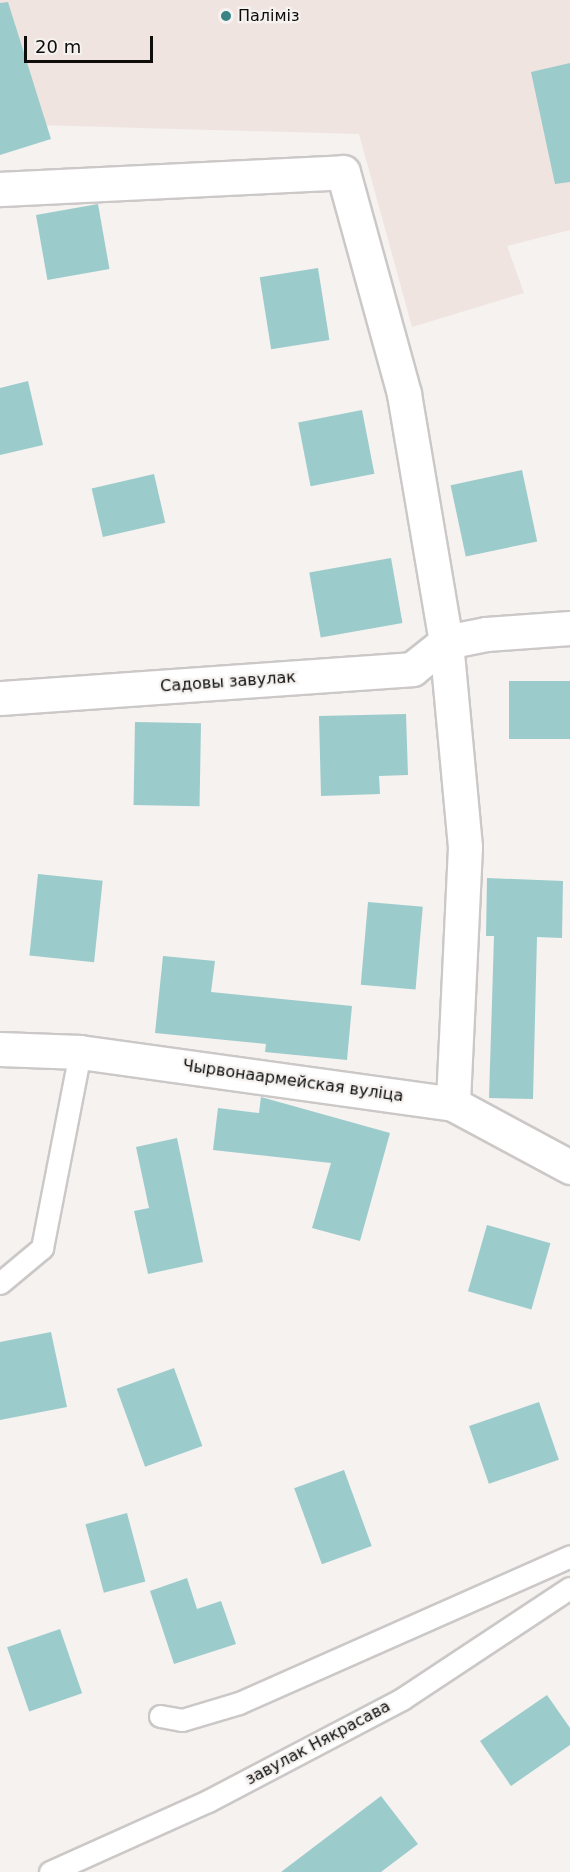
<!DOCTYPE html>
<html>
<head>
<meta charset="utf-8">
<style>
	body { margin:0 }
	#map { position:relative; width:570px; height:1872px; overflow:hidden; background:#f5f2f0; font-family:"DejaVu Sans",sans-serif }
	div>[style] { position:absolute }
	.built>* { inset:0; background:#f0e4e0 }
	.building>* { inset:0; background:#9ccbcc; transform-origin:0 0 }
	.roads { filter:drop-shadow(2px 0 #cbc8c7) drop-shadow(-2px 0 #cbc8c7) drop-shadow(0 2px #cbc8c7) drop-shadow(0 -2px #cbc8c7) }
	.service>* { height:21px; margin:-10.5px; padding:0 10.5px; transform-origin:10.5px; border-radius:10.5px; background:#fff }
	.minor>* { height:33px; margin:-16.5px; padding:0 16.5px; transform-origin:16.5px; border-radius:16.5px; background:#fff }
	.dots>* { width:16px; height:16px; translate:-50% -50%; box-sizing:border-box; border:3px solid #f5f2f0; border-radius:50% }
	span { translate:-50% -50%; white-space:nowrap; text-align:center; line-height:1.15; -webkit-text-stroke:4.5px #f5f2f0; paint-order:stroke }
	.poi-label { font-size:16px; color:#0e0d0c }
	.left { translate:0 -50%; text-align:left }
	.street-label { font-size:16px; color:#0e0d0c }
	.scale { position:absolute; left:24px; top:36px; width:129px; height:27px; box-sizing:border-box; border:3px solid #0e0d0c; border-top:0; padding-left:8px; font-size:18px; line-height:21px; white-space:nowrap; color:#0e0d0c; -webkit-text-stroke:4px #f5f2f0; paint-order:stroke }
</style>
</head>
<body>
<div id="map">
	<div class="built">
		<i style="clip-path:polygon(0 0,570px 0,570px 230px,507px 246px,524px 293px,412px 327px,359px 134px,0 124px)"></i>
	</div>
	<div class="building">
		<i style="clip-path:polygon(8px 2px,51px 139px,0 155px,0 3px)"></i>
		<i style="clip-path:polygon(570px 63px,570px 182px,555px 184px,531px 72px)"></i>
		<i style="left:98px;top:204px;width:66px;height:63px;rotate:80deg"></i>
		<i style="left:318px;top:268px;width:73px;height:59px;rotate:81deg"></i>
		<i style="clip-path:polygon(28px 381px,43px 445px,0 455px,0 388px)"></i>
		<i style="left:362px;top:410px;width:65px;height:65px;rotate:79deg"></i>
		<i style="left:522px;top:470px;width:73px;height:73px;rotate:78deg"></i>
		<i style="left:154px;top:474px;width:50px;height:64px;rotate:77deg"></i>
		<i style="left:391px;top:558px;width:66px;height:83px;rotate:80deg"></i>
		<i style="left:570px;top:681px;width:58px;height:61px;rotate:90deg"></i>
		<i style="clip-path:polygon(406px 714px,408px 775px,379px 776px,380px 794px,321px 796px,319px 716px)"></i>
		<i style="left:135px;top:722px;width:66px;height:83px;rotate:1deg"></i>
		<i style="left:38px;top:874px;width:65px;height:82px;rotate:6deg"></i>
		<i style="clip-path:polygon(487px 878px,563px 881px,562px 938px,537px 937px,533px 1099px,489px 1098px,494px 936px,486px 936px)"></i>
		<i style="left:368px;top:902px;width:55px;height:83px;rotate:5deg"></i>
		<i style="clip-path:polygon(163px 956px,215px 961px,211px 992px,352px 1006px,347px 1060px,265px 1052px,266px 1044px,155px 1033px)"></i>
		<i style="clip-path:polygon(261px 1097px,390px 1133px,360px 1241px,312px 1228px,331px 1163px,213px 1150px,218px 1108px,259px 1113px)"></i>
		<i style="clip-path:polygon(177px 1138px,203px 1262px,148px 1274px,134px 1211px,149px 1208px,136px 1147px)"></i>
		<i style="left:487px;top:1225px;width:66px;height:69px;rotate:16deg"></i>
		<i style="clip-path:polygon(51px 1332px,67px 1407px,0 1420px,0 1342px)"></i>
		<i style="left:174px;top:1368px;width:83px;height:61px;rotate:70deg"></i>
		<i style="left:539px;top:1402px;width:61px;height:74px;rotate:71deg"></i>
		<i style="left:344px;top:1470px;width:81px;height:53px;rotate:70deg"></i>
		<i style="left:127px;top:1513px;width:71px;height:43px;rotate:75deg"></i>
		<i style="clip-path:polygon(187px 1578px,197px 1609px,221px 1601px,236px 1644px,174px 1664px,150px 1591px)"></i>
		<i style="left:60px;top:1629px;width:68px;height:56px;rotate:71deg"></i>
		<i style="clip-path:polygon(547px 1695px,570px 1728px,570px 1745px,511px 1786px,480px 1741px)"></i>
		<i style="clip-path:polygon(381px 1796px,418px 1844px,381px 1872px,281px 1872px)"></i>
	</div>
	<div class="roads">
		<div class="service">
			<i style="left:0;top:1283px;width:55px;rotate:-39.8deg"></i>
			<i style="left:42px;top:1248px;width:200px;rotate:-79deg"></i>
			<i style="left:160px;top:1716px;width:22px;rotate:10deg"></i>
			<i style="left:182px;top:1720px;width:59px;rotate:-16.6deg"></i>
			<i style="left:239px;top:1703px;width:362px;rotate:-23.9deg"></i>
			<i style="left:50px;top:1872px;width:173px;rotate:-24.2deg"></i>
			<i style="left:208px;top:1801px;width:219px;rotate:-27.7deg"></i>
			<i style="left:402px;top:1699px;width:201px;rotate:-33.5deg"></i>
		</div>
		<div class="minor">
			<i style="left:0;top:189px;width:343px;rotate:-2.8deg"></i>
			<i style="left:343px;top:172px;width:230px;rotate:74.6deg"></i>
			<i style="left:404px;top:394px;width:252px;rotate:80.4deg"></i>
			<i style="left:446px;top:642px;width:206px;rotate:84.7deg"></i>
			<i style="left:465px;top:847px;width:257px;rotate:92.7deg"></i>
			<i style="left:0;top:698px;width:413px;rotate:-4deg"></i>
			<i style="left:412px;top:669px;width:43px;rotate:-38.5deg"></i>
			<i style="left:446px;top:642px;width:41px;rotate:-11.3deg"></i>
			<i style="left:486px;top:634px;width:84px;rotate:-4.1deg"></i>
			<i style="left:0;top:1049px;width:80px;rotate:2.1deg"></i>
			<i style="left:80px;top:1052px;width:377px;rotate:7.9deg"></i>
			<i style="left:453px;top:1104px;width:133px;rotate:28.3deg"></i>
		</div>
	</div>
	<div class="dots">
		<i style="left:226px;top:16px;background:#3a8384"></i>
	</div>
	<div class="poi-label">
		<span class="left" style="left:238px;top:16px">Паліміз</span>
	</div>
	<div class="street-label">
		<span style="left:228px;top:682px;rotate:-4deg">Садовы завулак</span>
		<span style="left:293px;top:1081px;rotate:8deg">Чырвонаармейская вуліца</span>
		<span style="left:318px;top:1743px;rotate:-28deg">завулак Някрасава</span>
	</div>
	<div class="scale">20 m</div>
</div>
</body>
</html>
